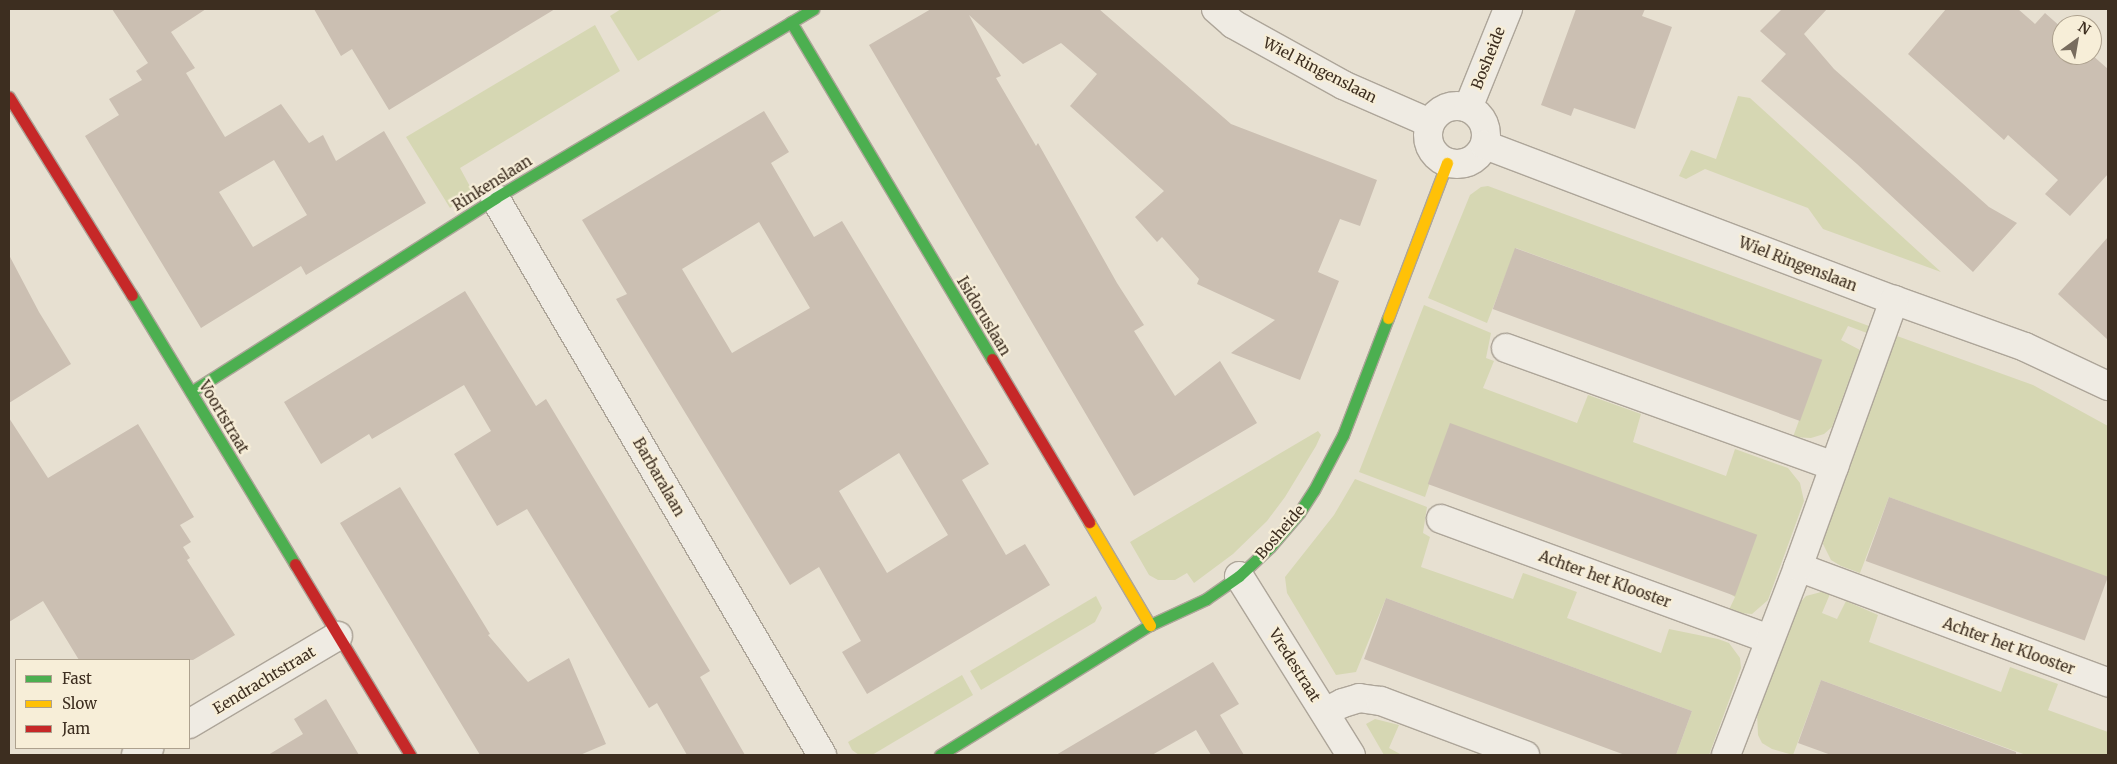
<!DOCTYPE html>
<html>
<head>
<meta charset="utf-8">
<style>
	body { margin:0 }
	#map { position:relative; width:2117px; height:764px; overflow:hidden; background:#e7e0d1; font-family:Merriweather,serif }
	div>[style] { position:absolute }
	.green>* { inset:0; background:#d6d7b3 }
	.building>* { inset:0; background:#cbbfb2; transform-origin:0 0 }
	.roads { filter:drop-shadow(1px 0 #ada599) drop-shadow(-1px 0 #ada599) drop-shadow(0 1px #ada599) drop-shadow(0 -1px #ada599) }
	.street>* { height:28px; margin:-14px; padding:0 14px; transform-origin:14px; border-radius:14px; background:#efebe3 }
	.street>.ring { margin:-14px; padding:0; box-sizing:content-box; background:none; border:28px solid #efebe3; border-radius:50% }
	.fast>* { height:11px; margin:-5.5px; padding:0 5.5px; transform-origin:5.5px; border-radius:5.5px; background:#4caf50 }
	.slow>* { height:11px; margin:-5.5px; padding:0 5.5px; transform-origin:5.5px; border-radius:5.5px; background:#ffc107 }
	.jam>* { height:11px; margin:-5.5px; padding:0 5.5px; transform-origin:5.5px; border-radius:5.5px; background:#c62828 }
	span { translate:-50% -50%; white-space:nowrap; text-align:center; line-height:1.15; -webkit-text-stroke:4.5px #f7eed8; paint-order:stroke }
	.street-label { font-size:15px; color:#3d2e20 }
	.frame { position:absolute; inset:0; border:10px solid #3d2e20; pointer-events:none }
	.legend { position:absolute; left:15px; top:659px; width:175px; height:90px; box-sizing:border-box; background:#f7eed8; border:1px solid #ada18e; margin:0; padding:6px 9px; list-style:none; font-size:15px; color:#3d2e20 }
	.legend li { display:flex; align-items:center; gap:10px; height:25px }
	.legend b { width:25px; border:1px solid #ada18e }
	.north { position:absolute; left:2052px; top:15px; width:50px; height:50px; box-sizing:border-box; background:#f7eed8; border:1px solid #ada18e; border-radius:50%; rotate:32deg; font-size:14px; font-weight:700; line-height:20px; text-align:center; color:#3d2e20 }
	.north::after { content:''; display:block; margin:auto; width:18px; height:22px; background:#786c5e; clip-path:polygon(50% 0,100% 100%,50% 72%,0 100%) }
</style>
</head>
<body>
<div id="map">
	<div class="green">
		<i style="clip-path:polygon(621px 9px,723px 9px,638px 61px,610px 16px)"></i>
		<i style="clip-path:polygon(595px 25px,620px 71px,460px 168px,473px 192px,450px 208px,406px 137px)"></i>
		<i style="clip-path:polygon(1738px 96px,1750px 98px,1941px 272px,1823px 229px,1808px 208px,1705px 169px,1686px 179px,1679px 176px,1691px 150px,1716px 159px)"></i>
		<i style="clip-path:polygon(1488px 186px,1869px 326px,1867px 333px,1848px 326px,1841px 340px,1860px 350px,1832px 427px,1824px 434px,1811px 438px,1793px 437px,1821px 360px,1516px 248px,1487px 323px,1428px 298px,1470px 195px,1481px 187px)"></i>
		<i style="clip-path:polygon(1424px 305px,1491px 333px,1486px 358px,1494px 361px,1483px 388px,1577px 423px,1588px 395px,1641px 414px,1633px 442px,1726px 476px,1735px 449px,1788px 468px,1800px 483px,1804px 501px,1768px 600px,1752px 614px,1728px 612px,1735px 597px,1450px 424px,1425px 497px,1359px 472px)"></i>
		<i style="clip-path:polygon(1897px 336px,2033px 385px,2108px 426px,2108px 578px,1889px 497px,1860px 573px,1841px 566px,1831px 560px,1823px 544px,1824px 536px)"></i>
		<i style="clip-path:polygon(1318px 431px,1321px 435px,1316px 446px,1285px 497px,1267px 521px,1233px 554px,1194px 583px,1187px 573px,1175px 580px,1158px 580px,1149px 575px,1130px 542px)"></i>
		<i style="clip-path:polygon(1355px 479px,1427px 507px,1423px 533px,1430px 537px,1421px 567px,1513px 599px,1523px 573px,1577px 592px,1567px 618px,1661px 653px,1669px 629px,1718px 639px,1729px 643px,1740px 658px,1741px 668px,1709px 755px,1676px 755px,1692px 711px,1386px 598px,1356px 672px,1336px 675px,1287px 593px,1285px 577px,1334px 515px)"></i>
		<i style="clip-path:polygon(1825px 591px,1830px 594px,1822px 613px,1837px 619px,1846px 601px,1878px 615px,1869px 642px,2001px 692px,2010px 667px,2058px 684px,2048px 710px,2108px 732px,2108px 755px,2026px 755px,1821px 680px,1793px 755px,1772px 749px,1762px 743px,1758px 735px,1757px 713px,1797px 606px,1806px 596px)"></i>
		<i style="clip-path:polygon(1096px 596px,1102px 608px,1095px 622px,981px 690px,970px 671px)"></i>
		<i style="clip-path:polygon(962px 675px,973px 695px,872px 755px,859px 755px,852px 750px,848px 742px)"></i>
		<i style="clip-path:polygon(1375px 719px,1399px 725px,1389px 748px,1402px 755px,1384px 755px,1366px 724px)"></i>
	</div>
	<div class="building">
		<i style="clip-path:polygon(evenodd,112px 9px,206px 9px,171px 32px,195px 68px,186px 73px,225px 137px,281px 104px,309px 143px,323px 135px,336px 161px,384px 131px,426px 203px,306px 275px,301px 266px,201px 328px,85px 136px,119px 115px,109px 99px,142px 80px,136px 71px,148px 63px,112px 9px,274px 160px,307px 215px,253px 247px,219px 192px,274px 160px)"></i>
		<i style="clip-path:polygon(314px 9px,555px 9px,389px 110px,352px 49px,341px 56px)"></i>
		<i style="clip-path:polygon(931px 9px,1099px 9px,1231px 124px,1377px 180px,1360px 226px,1340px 219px,1318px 272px,1339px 281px,1300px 380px,1231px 353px,1275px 320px,1197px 284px,1199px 279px,1162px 237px,1157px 242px,1135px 217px,1164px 191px,1070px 106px,1097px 74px,1061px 43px,1023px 64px,969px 15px,1001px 76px,996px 78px,1036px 146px,1038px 143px,1117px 283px,1144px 325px,1134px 331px,1175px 396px,1220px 361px,1257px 423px,1134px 496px,869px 45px)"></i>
		<i style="clip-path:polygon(1576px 9px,1645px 9px,1642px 16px,1672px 27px,1635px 129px,1574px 108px,1571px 116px,1541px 105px)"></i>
		<i style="clip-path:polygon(1782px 9px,1827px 9px,1804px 34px,1834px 69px,1989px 207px,2017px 223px,1973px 272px,1857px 164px,1761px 81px,1786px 54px,1760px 31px)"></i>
		<i style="clip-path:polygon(1946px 9px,2018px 9px,2035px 24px,2045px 13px,2062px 28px,2062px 55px,2092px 55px,2108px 69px,2108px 174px,2070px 216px,2045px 194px,2058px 180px,2008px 135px,2004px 140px,1908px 54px)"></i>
		<i style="clip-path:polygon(evenodd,764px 111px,789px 152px,771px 163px,814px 237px,842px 221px,989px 464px,962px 480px,1006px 555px,1025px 544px,1050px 585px,867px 694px,842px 652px,861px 641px,819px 567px,790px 585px,616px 299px,627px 294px,582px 220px,764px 111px,759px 222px,810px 308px,732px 353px,682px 269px,759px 222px,764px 111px,899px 453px,948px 535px,887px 573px,839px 491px,899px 453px)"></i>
		<i style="clip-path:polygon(2108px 237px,2108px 340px,2058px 294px)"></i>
		<i style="left:1515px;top:248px;width:327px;height:65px;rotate:20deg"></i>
		<i style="clip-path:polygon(9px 255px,39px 312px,71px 364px,9px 403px)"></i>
		<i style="clip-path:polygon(465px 291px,536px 406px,546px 399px,710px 671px,700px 677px,745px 755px,687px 755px,657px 703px,649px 708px,527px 509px,497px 526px,454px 454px,491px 431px,464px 385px,372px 439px,369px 434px,321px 464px,284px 402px)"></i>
		<i style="clip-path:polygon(9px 418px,48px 478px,138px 424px,194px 517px,180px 525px,191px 542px,183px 547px,190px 558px,187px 560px,235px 635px,193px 660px,79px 660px,43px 601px,9px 622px)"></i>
		<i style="left:1450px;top:423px;width:327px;height:65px;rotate:20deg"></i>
		<i style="clip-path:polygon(400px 487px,490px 634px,488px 635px,528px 682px,569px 658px,606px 744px,580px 755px,480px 755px,340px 523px)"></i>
		<i style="left:1889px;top:497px;width:233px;height:68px;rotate:20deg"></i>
		<i style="clip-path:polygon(1386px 598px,1692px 711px,1676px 755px,1625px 755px,1364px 659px)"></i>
		<i style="clip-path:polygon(1213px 662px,1239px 704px,1220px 715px,1244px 755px,1211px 755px,1196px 730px,1152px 755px,1056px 755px)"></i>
		<i style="clip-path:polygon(1821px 680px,2016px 752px,2016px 755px,1831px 755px,1798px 743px)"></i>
		<i style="clip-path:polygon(326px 699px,359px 755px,268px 755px,303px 734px,294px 719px)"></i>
	</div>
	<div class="roads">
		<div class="street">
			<i style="left:1216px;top:9px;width:23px;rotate:41deg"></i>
			<i style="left:1233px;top:24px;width:126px;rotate:29deg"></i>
			<i style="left:1343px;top:85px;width:95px;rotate:23.6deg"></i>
			<i class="ring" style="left:1428px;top:106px;width:30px;height:30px"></i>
			<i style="left:1468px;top:108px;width:107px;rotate:-68deg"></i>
			<i style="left:1485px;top:145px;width:437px;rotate:20.8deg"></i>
			<i style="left:1894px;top:300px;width:139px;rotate:19.7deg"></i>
			<i style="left:2025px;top:347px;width:92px;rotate:25.2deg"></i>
			<i style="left:495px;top:198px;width:646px;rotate:59.58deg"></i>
			<i style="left:1506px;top:348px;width:349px;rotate:19.8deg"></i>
			<i style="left:1441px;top:519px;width:349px;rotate:20.1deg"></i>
			<i style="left:1798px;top:567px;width:331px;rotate:20.4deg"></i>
			<i style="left:1239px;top:576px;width:211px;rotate:58deg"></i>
			<i style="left:1325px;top:712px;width:20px;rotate:-27deg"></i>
			<i style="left:1343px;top:703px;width:17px;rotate:-17deg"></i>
			<i style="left:1359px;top:698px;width:22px;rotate:8deg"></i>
			<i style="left:1381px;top:701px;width:154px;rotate:20.6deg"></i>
			<i style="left:189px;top:724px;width:173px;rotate:-30.6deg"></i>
			<i style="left:136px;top:755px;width:15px;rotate:-28deg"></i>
			<i style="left:1726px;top:755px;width:201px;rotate:-69deg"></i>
			<i style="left:1798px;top:567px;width:284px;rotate:-70.2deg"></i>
		</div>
		<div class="fast">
			<i style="left:791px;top:22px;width:392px;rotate:59.2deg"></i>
			<i style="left:132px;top:295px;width:315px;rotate:58.8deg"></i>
			<i style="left:191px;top:392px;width:361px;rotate:-32.5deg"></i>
			<i style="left:495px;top:198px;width:370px;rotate:-30.7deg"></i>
			<i style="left:940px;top:755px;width:247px;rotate:-31.8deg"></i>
			<i style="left:1150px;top:625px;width:62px;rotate:-24.9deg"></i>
			<i style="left:1206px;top:599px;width:40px;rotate:-34.9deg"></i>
			<i style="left:1239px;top:576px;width:42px;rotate:-43.1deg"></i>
			<i style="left:1270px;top:547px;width:45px;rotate:-49.5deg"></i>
			<i style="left:1299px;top:513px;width:27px;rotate:-57deg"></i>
			<i style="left:1314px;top:490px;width:62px;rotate:-62.2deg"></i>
			<i style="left:1343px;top:435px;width:125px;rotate:-69deg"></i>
		</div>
		<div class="slow">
			<i style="left:1388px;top:318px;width:166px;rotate:-69.2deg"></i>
			<i style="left:1089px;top:522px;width:120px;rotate:59.4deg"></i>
		</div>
		<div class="jam">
			<i style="left:9px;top:97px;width:233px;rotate:58.2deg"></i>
			<i style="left:992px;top:359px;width:190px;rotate:59.2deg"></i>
			<i style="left:295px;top:564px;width:223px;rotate:58.9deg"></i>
		</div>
	</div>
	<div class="street-label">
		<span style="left:1488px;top:58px;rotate:-68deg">Bosheide</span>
		<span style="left:1320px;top:70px;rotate:27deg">Wiel Ringenslaan</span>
		<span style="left:492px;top:183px;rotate:-32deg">Rinkenslaan</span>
		<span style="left:1798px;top:264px;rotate:21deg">Wiel Ringenslaan</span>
		<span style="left:984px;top:316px;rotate:59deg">Isidoruslaan</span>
		<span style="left:224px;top:417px;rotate:59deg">Voortstraat</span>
		<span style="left:659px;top:477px;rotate:60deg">Barbaralaan</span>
		<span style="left:1280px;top:532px;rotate:-49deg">Bosheide</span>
		<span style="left:1605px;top:579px;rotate:20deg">Achter het Klooster</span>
		<span style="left:2009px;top:646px;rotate:20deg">Achter het Klooster</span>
		<span style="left:1295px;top:665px;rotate:58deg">Vredestraat</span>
		<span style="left:264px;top:680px;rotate:-31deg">Eendrachtstraat</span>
	</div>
	<div class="frame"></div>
	<ul class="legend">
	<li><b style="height:6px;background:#4caf50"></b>Fast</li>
	<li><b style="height:6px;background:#ffc107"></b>Slow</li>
	<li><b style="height:6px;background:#c62828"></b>Jam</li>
	</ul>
	<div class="north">N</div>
</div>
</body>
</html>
